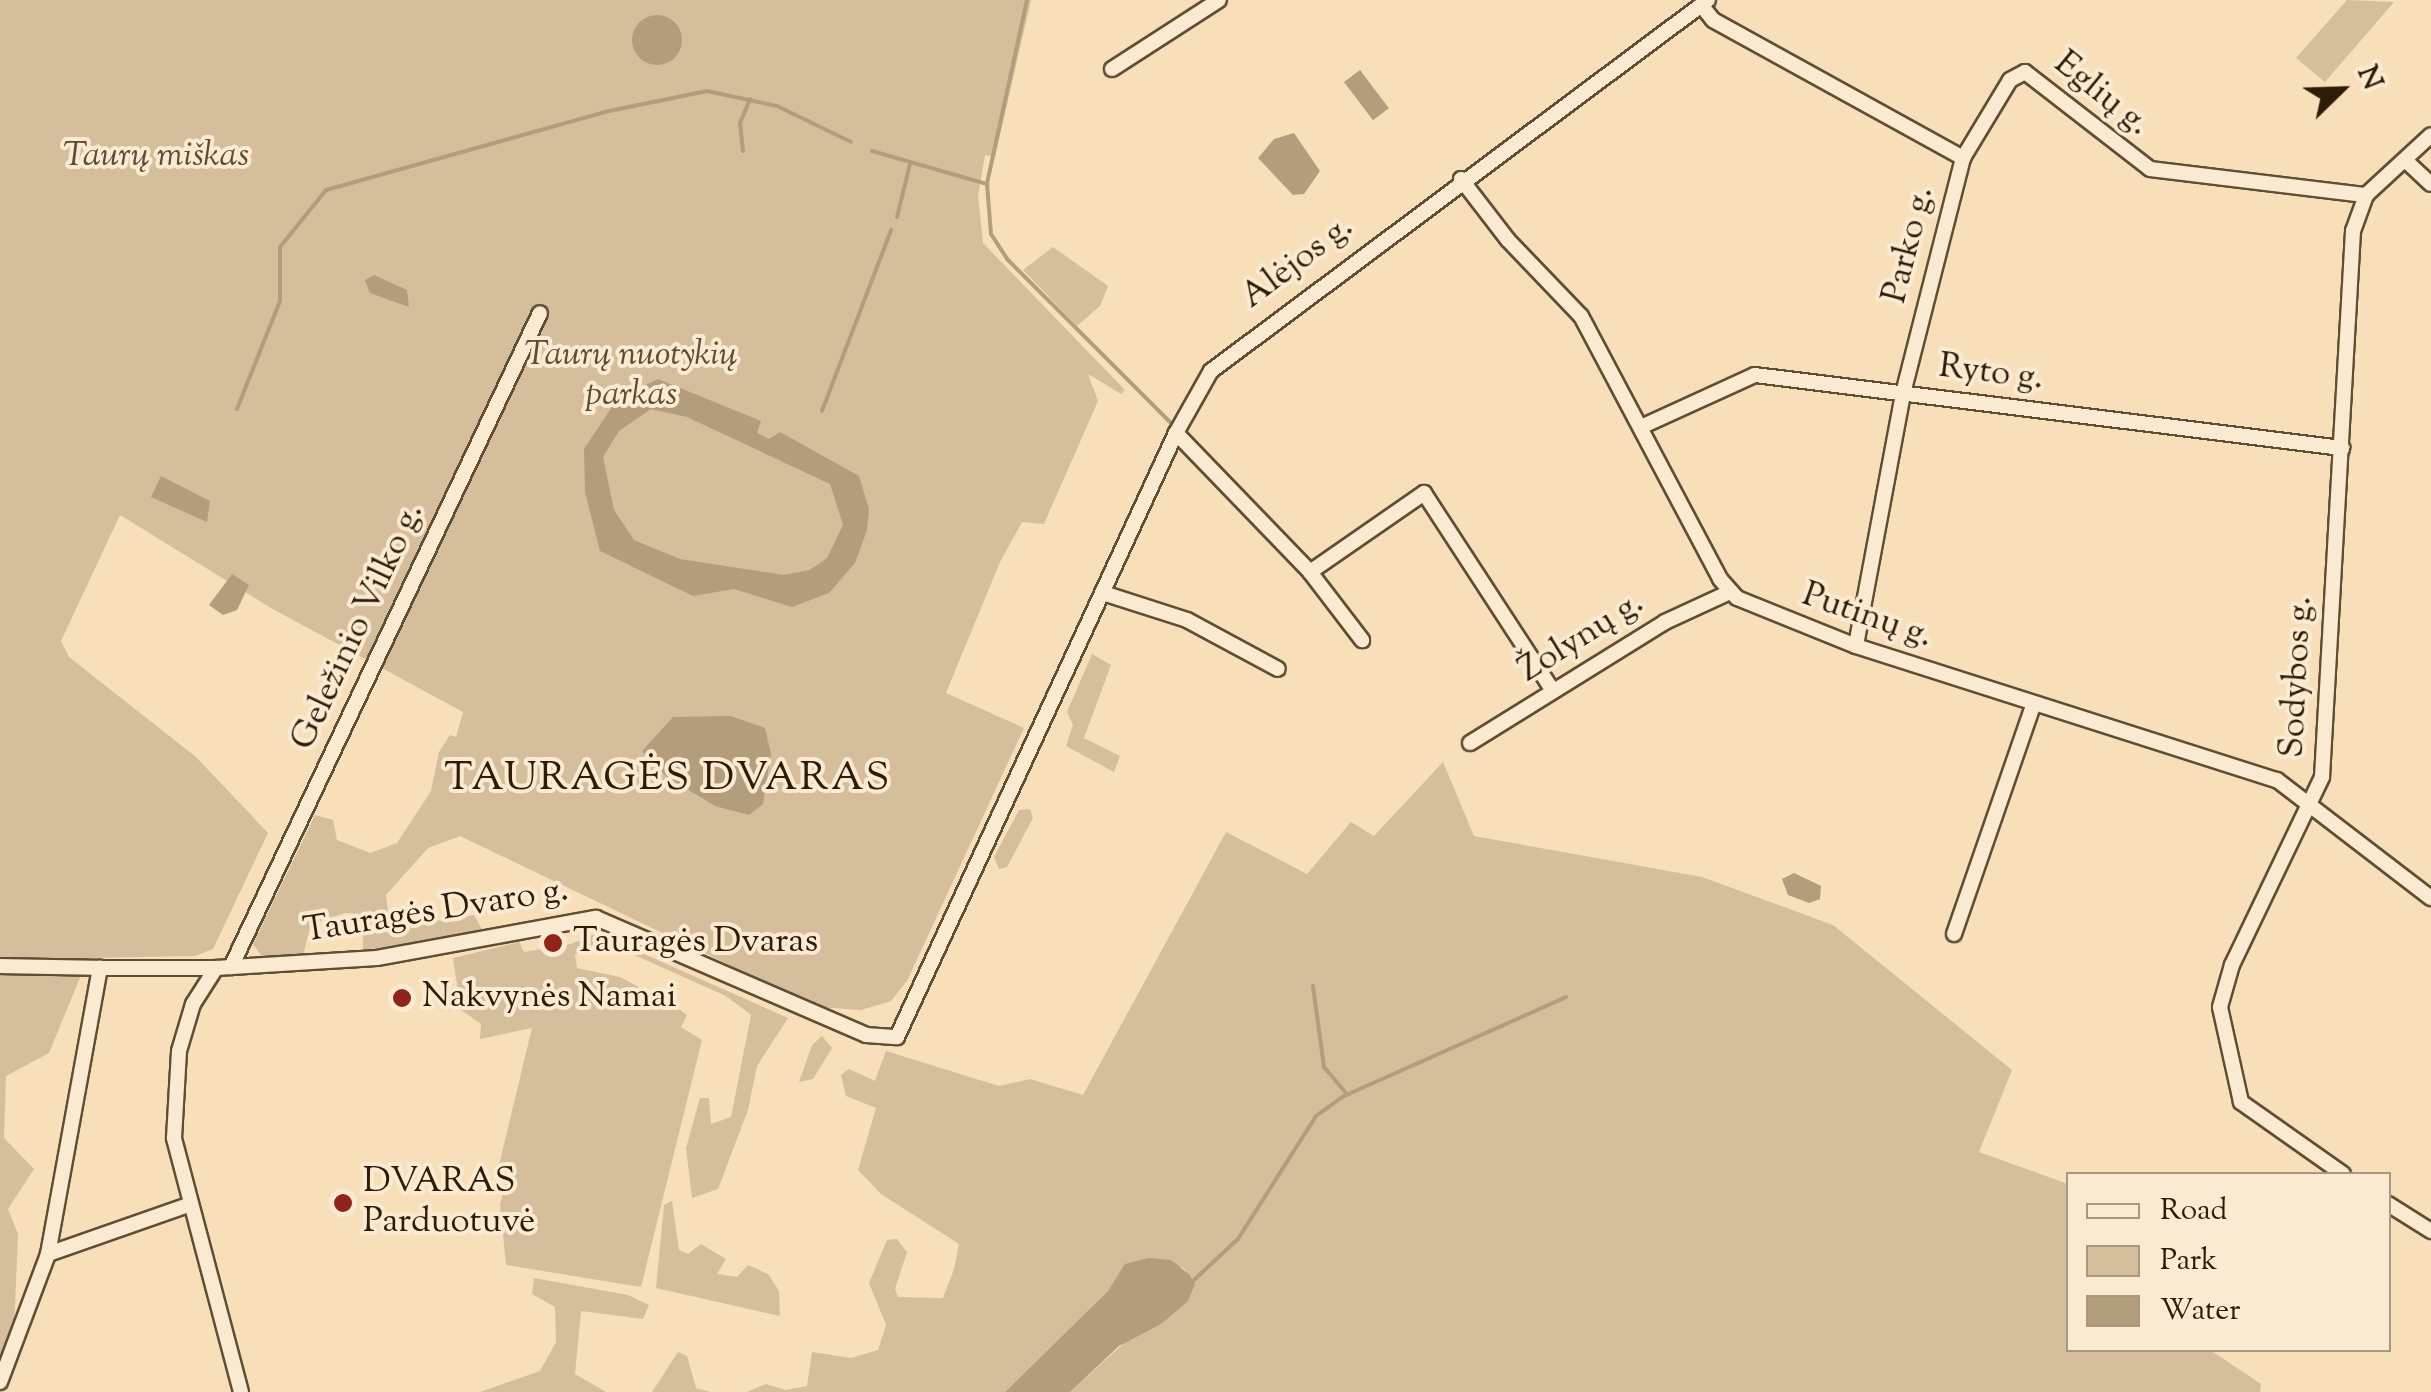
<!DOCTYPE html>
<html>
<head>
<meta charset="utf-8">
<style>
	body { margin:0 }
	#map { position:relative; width:2431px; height:1392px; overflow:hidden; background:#f7dfba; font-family:"Sorts Mill Goudy",serif }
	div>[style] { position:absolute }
	.green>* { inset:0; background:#d5be9b }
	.water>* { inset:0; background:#b29d7d; transform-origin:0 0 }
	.round { border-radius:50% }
	.stream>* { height:4px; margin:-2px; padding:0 2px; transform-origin:2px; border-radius:2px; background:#b29d7d }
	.roads { filter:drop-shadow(2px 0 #604e33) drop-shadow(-2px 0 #604e33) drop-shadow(0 2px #604e33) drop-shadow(0 -2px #604e33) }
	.minor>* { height:14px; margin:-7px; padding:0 7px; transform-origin:7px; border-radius:7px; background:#faead2 }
	.dots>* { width:28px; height:28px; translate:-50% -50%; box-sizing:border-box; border:5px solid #faead2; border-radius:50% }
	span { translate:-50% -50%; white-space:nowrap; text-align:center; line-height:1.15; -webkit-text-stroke:8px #faead2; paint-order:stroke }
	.street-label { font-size:35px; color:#2d1d06 }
	.park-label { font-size:35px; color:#5f4d33; font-style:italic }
	.poi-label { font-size:35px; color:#2d1d06 }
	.left { translate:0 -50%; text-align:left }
	.quarter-label { font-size:40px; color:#2d1d06; letter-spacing:2.5px }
	.legend { position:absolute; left:2066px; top:1172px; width:325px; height:180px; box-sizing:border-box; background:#faead2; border:2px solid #a89880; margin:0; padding:12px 18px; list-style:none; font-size:30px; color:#2d1d06 }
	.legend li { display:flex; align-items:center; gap:20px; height:50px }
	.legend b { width:50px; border:2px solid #a89880 }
	.north { position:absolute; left:2291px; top:40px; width:100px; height:100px; -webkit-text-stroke:8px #faead2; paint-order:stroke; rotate:67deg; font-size:28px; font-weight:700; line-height:40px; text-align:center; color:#2d1d06 }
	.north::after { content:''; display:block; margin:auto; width:35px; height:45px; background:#2d1d06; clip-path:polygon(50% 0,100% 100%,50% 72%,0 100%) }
</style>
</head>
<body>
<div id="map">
	<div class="green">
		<i style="clip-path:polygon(0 0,1031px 0,995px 157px,985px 155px,978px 196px,983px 243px,1125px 390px,1121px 394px,1088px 374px,1098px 401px,1044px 524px,1022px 522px,1000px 562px,946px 693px,1024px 728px,907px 981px,891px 1001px,861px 1010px,817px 1007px,460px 836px,428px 848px,386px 895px,388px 911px,442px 921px,474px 915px,484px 933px,363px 950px,363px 914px,345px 913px,311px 924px,303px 955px,263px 958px,253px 944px,315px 815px,333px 820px,337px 840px,370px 853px,397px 843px,431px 791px,439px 752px,450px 735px,456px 737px,463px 712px,271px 608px,120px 515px,61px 641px,69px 657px,196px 757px,268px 833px,213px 949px,195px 956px,88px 958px,49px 1053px,6px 1076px,4px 1138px,34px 1169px,8px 1209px,18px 1234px,14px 1332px,0 1355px)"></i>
		<i style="clip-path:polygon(2347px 0,2394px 2px,2325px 82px,2296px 58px)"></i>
		<i style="clip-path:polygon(1053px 247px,1108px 286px,1100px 306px,1077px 326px,1023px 270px)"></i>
		<i style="clip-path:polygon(1092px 654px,1111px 665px,1084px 738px,1120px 756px,1114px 772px,1066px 746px,1073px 725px,1067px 712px)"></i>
		<i style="clip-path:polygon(1443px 762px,1474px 836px,1702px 877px,1833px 925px,2012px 1070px,1979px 1152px,2068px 1184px,2068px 1350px,2210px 1350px,2261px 1384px,2260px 1392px,1070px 1392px,1133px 1335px,1161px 1324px,1194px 1280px,1182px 1267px,1108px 1291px,1005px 1392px,747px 1392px,766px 1384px,785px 1390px,807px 1386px,812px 1352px,851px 1358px,878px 1350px,886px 1325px,869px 1283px,887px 1240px,897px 1239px,907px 1252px,895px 1289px,898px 1297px,943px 1298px,954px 1269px,959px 1244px,881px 1194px,858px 1170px,876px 1108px,846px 1096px,841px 1075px,849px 1069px,875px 1081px,886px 1051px,999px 1086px,1030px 1079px,1083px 1095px,1226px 832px,1307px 874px,1351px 822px,1374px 836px)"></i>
		<i style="clip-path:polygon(1030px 809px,1033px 818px,1007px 867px,999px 869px,994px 857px,1019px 810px)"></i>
		<i style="clip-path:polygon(597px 933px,788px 1018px,757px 1066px,748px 1110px,718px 1189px,692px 1198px,686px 1148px,700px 1098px,709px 1098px,711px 1124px,731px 1117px,751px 1015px,726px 996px,603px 941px,575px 955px,577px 968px,620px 977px,676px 1007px,687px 1015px,681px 1027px,702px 1040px,641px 1287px,506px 1265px,500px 1204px,508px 1174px,498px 1169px,532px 1028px,480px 1039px,481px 1024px,461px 1010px,453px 958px,519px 942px,524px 952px,571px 944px)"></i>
		<i style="clip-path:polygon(822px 1036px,832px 1048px,813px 1079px,799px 1082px,812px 1045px)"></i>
		<i style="clip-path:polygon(672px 1201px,679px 1250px,688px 1254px,701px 1244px,726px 1259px,717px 1274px,737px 1277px,748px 1265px,768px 1274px,779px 1291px,780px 1316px,656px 1288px,664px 1205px)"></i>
		<i style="clip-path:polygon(534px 1278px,628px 1295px,649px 1305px,643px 1319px,581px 1311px,575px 1374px,606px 1392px,480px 1392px,540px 1371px,556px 1342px,555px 1307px,532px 1294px)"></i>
		<i style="clip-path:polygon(678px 1352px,687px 1356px,696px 1388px,710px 1392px,652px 1392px)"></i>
	</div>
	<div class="water">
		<i class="round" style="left:632px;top:15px;width:50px;height:50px"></i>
		<i style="left:1360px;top:70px;width:48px;height:20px;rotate:53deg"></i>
		<i style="clip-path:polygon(1294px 133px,1320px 171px,1304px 194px,1293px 195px,1258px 158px,1274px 139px)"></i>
		<i style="clip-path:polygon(374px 275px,407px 290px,409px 307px,370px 293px,365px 280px)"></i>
		<i style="clip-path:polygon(evenodd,658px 379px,761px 421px,757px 433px,769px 439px,780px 432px,859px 476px,869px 509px,867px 530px,855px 563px,829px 593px,792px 607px,734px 589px,693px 596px,600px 551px,585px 492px,584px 449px,618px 398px,658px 379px,651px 409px,687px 417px,830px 484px,843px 525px,827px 558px,810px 570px,784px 575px,680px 559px,634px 540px,614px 510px,603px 457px,619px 431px,651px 409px)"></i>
		<i style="clip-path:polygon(161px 476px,210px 501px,207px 522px,151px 497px)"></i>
		<i style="clip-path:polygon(232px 574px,249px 585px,237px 610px,223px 615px,209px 605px)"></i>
		<i style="clip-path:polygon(731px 716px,765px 728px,771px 754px,763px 804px,749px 815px,715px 806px,667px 777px,642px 751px,673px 717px)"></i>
		<i style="clip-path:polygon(1794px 873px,1821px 886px,1820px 899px,1809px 903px,1788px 895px,1782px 879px)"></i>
		<i style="clip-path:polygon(1149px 1258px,1171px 1260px,1190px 1275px,1195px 1284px,1188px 1301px,1161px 1324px,1119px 1346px,1070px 1392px,1005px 1392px,1108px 1291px,1125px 1264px)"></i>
	</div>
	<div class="stream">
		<i style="left:1027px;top:0;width:188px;rotate:102.3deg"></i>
		<i style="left:987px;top:184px;width:50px;rotate:85.4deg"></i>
		<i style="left:991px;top:234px;width:30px;rotate:57deg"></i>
		<i style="left:1007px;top:259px;width:233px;rotate:45deg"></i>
		<i style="left:743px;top:151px;width:28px;rotate:-96deg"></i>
		<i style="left:740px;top:123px;width:26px;rotate:-67deg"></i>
		<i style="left:872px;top:151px;width:120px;rotate:16deg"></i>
		<i style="left:897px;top:217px;width:55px;rotate:-76.2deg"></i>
		<i style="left:237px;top:409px;width:116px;rotate:-68.3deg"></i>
		<i style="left:280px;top:301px;width:54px;rotate:-90deg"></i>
		<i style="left:280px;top:247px;width:73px;rotate:-51.1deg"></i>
		<i style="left:326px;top:190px;width:294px;rotate:-15.6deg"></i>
		<i style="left:609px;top:111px;width:100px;rotate:-11.5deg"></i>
		<i style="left:707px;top:91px;width:72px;rotate:12.1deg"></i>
		<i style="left:777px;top:106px;width:82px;rotate:25.9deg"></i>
		<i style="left:822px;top:411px;width:194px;rotate:-69.1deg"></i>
		<i style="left:1313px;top:986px;width:82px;rotate:82.3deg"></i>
		<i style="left:1324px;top:1067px;width:34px;rotate:50deg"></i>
		<i style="left:1194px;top:1280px;width:60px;rotate:-43deg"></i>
		<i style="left:1238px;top:1239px;width:146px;rotate:-57.6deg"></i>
		<i style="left:1316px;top:1116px;width:34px;rotate:-36deg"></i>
		<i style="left:1344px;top:1096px;width:243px;rotate:-24deg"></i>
	</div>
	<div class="roads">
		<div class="minor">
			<i style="left:1701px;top:5px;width:19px;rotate:51deg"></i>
			<i style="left:1713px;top:20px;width:286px;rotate:28.9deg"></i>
			<i style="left:1963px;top:158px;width:244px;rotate:104.3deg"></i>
			<i style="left:1903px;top:394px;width:256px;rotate:100.6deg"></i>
			<i style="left:1112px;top:69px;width:127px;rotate:-32.8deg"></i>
			<i style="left:1963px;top:158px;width:91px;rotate:-58.9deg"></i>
			<i style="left:2010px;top:80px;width:17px;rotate:-28deg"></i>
			<i style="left:2025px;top:72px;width:158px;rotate:37.8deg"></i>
			<i style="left:2150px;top:169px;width:218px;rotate:6.9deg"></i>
			<i style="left:2405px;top:160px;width:35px;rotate:43deg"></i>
			<i style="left:1461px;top:179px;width:77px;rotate:52.4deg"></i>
			<i style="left:1508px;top:240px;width:105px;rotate:46.2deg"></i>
			<i style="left:1581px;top:316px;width:297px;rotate:62.1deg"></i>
			<i style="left:1720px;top:579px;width:25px;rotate:48deg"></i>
			<i style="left:1737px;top:598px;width:128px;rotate:22deg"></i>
			<i style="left:1856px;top:646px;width:442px;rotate:17.7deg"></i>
			<i style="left:2277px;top:780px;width:194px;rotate:37.5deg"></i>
			<i style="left:1643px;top:426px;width:123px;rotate:-24.5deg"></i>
			<i style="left:1755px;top:375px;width:592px;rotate:7.09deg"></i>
			<i style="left:1176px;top:433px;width:193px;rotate:46deg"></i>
			<i style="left:1310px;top:572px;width:86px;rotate:52.6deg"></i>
			<i style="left:1310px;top:572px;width:139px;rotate:-34.7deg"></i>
			<i style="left:1424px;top:493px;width:236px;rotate:56.9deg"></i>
			<i style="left:1103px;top:593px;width:88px;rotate:17.8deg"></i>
			<i style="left:1187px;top:620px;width:103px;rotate:28.3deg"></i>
			<i style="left:1470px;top:743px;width:229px;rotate:-31.8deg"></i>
			<i style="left:1665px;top:622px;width:72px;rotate:-24.8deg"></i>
			<i style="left:1954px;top:934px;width:244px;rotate:-70.9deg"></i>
			<i style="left:0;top:966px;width:100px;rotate:1.1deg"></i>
			<i style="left:231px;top:967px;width:723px;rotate:-64.71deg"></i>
			<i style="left:2343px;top:1174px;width:125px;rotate:-144.8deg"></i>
			<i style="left:2241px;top:1102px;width:97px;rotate:-102.5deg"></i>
			<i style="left:2220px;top:1007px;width:44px;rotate:-74.1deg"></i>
			<i style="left:2232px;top:965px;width:208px;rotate:-64.4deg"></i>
			<i style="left:2322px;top:777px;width:547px;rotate:-86.75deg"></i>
			<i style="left:2353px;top:231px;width:38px;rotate:-70deg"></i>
			<i style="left:2366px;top:195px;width:88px;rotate:-42.7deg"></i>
			<i style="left:2388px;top:1204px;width:51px;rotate:32.1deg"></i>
			<i style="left:48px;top:1254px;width:148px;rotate:-19.3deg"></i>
			<i style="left:0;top:1382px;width:137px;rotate:-69.4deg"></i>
			<i style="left:48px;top:1254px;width:291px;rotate:-79.7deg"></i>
			<i style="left:100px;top:968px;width:116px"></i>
			<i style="left:241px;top:1392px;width:263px;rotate:-104.8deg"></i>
			<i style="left:174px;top:1138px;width:87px;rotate:-86.7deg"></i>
			<i style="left:179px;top:1051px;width:49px;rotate:-73.4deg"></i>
			<i style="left:193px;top:1004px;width:43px;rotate:-57.4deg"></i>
			<i style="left:216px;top:968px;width:161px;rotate:-3.6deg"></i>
			<i style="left:377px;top:958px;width:223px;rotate:-10.4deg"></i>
			<i style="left:596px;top:918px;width:294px;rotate:23.4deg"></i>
			<i style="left:866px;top:1035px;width:31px;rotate:4deg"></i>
			<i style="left:897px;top:1037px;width:665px;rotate:-65.21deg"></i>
			<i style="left:1176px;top:433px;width:71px;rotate:-60.6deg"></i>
			<i style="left:1211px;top:371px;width:620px;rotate:-36.74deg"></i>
		</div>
	</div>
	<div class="dots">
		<i style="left:553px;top:943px;background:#8f2418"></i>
		<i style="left:402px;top:998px;background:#8f2418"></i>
		<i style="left:343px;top:1203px;background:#8f2418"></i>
	</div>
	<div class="street-label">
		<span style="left:2101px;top:95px;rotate:39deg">Eglių g.</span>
		<span style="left:1910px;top:245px;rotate:-76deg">Parko g.</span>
		<span style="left:1298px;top:263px;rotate:-37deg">Alėjos g.</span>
		<span style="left:1991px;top:374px;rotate:7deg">Ryto g.</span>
		<span style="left:1867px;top:617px;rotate:19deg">Putinų g.</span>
		<span style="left:359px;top:627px;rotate:-65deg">Geležinio Vilko g.</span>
		<span style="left:1582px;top:638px;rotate:-32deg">Žolynų g.</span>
		<span style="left:2298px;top:677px;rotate:-87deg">Sodybos g.</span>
		<span style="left:436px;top:912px;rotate:-9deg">Tauragės Dvaro g.</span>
	</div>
	<div class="park-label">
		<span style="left:156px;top:157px">Taurų miškas</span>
		<span style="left:631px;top:376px">Taurų nuotykių<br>parkas</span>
	</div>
	<div class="poi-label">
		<span class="left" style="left:573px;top:943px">Tauragės Dvaras</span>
		<span class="left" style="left:422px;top:998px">Nakvynės Namai</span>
		<span class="left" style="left:363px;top:1203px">DVARAS<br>Parduotuvė</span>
	</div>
	<div class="quarter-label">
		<span style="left:668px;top:780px">TAURAGĖS DVARAS</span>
	</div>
	<ul class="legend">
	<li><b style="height:12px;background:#faead2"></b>Road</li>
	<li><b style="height:28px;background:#d5be9b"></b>Park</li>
	<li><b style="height:28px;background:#b29d7d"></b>Water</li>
	</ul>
	<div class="north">N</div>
</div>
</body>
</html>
